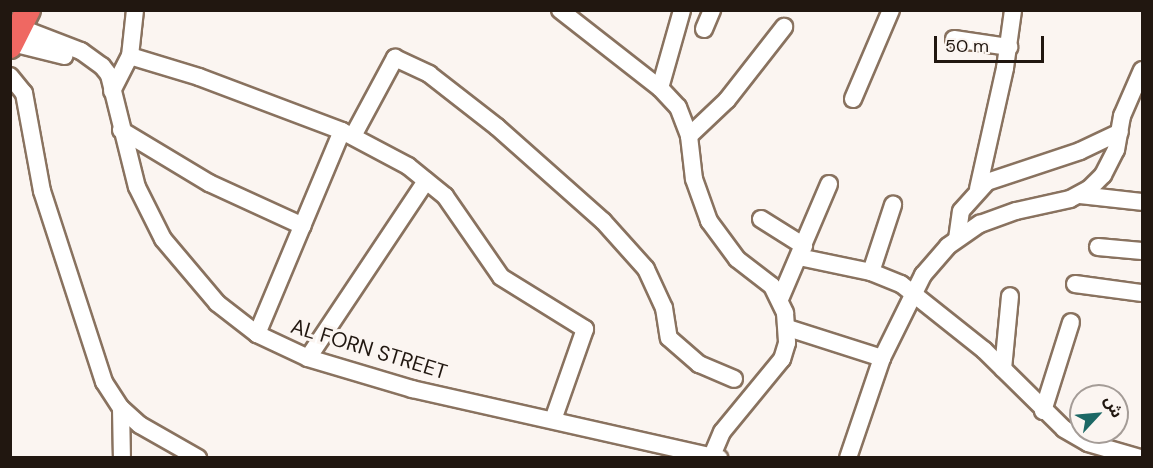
<!DOCTYPE html>
<html>
<head>
<meta charset="utf-8">
<style>
	body { margin:0 }
	#map { position:relative; width:1153px; height:468px; overflow:hidden; background:#fbf5f1; font-family:"DM Sans","Noto Sans Arabic",sans-serif }
	div>[style] { position:absolute }
	.roads { filter:drop-shadow(2px 0 #89725f) drop-shadow(-2px 0 #89725f) drop-shadow(0 2px #89725f) drop-shadow(0 -2px #89725f) }
	.minor>* { height:16px; margin:-8px; padding:0 8px; transform-origin:8px; border-radius:8px; background:#fff }
	.highway>* { height:24px; margin:-12px; padding:0 12px; transform-origin:12px; border-radius:12px; background:#ef6862 }
	span { translate:-50% -50%; white-space:nowrap; text-align:center; line-height:1.15; -webkit-text-stroke:6px #fbf5f1; paint-order:stroke }
	.street-label { font-size:21px; color:#211710 }
	.frame { position:absolute; inset:0; border:12px solid #211710; pointer-events:none }
	.north { position:absolute; left:1069px; top:384px; width:60px; height:60px; box-sizing:border-box; background:#fbf5f1; border:2px solid #a49c97; border-radius:50%; rotate:64deg; font-size:16px; font-weight:700; line-height:24px; text-align:center; color:#211710 }
	.north::after { content:''; display:block; margin:auto; width:21px; height:27px; background:#1c6865; clip-path:polygon(50% 0,100% 100%,50% 72%,0 100%) }
	.scale { position:absolute; left:934px; top:36px; width:110px; height:27px; box-sizing:border-box; border:3px solid #211710; border-top:0; padding-left:8px; font-size:18px; line-height:21px; white-space:nowrap; color:#211710; -webkit-text-stroke:4px #fbf5f1; paint-order:stroke }
</style>
</head>
<body>
<div id="map">
	<div class="roads">
		<div class="minor">
			<i style="left:560px;top:10px;width:127px;rotate:38deg"></i>
			<i style="left:660px;top:88px;width:26px;rotate:47deg"></i>
			<i style="left:678px;top:107px;width:31px;rotate:69deg"></i>
			<i style="left:689px;top:136px;width:43px;rotate:83.4deg"></i>
			<i style="left:694px;top:179px;width:45px;rotate:70.3deg"></i>
			<i style="left:709px;top:221px;width:47px;rotate:53.6deg"></i>
			<i style="left:737px;top:259px;width:44px;rotate:37.6deg"></i>
			<i style="left:772px;top:286px;width:30px;rotate:64deg"></i>
			<i style="left:785px;top:313px;width:30px;rotate:86deg"></i>
			<i style="left:787px;top:343px;width:17px;rotate:107deg"></i>
			<i style="left:782px;top:359px;width:94px;rotate:129.4deg"></i>
			<i style="left:722px;top:432px;width:28px;rotate:113deg"></i>
			<i style="left:21px;top:28px;width:64px;rotate:21deg"></i>
			<i style="left:81px;top:51px;width:26px;rotate:36deg"></i>
			<i style="left:102px;top:66px;width:11px;rotate:52deg"></i>
			<i style="left:109px;top:75px;width:115px;rotate:76deg"></i>
			<i style="left:137px;top:187px;width:58px;rotate:63.4deg"></i>
			<i style="left:163px;top:239px;width:84px;rotate:49.8deg"></i>
			<i style="left:217px;top:303px;width:51px;rotate:37.8deg"></i>
			<i style="left:257px;top:334px;width:56px;rotate:25.2deg"></i>
			<i style="left:308px;top:358px;width:109px;rotate:16.6deg"></i>
			<i style="left:412px;top:389px;width:315px;rotate:12.7deg"></i>
			<i style="left:704px;top:29px;width:21px;rotate:-67deg"></i>
			<i style="left:954px;top:39px;width:56px;rotate:8.3deg"></i>
			<i style="left:12px;top:43px;width:54px;rotate:14deg"></i>
			<i style="left:130px;top:56px;width:72px;rotate:16.9deg"></i>
			<i style="left:199px;top:77px;width:153px;rotate:20.7deg"></i>
			<i style="left:342px;top:131px;width:75px;rotate:27.9deg"></i>
			<i style="left:408px;top:166px;width:48px;rotate:39deg"></i>
			<i style="left:445px;top:196px;width:98px;rotate:55.3deg"></i>
			<i style="left:501px;top:277px;width:99px;rotate:31.8deg"></i>
			<i style="left:585px;top:329px;width:96px;rotate:109.4deg"></i>
			<i style="left:10px;top:76px;width:22px;rotate:51deg"></i>
			<i style="left:24px;top:93px;width:100px;rotate:79.6deg"></i>
			<i style="left:42px;top:191px;width:201px;rotate:72deg"></i>
			<i style="left:104px;top:382px;width:31px;rotate:57deg"></i>
			<i style="left:121px;top:408px;width:25px;rotate:42deg"></i>
			<i style="left:140px;top:425px;width:67px;rotate:29.6deg"></i>
			<i style="left:660px;top:88px;width:81px;rotate:-74.2deg"></i>
			<i style="left:112px;top:91px;width:39px;rotate:-63deg"></i>
			<i style="left:130px;top:56px;width:46px;rotate:-83.8deg"></i>
			<i style="left:853px;top:99px;width:97px;rotate:-66.9deg"></i>
			<i style="left:121px;top:130px;width:103px;rotate:31.1deg"></i>
			<i style="left:209px;top:183px;width:103px;rotate:24.6deg"></i>
			<i style="left:353px;top:136px;width:89px;rotate:-61.7deg"></i>
			<i style="left:395px;top:58px;width:38px;rotate:25deg"></i>
			<i style="left:429px;top:74px;width:86px;rotate:37.9deg"></i>
			<i style="left:497px;top:127px;width:142px;rotate:41.6deg"></i>
			<i style="left:603px;top:221px;width:64px;rotate:48.1deg"></i>
			<i style="left:646px;top:269px;width:43px;rotate:65.2deg"></i>
			<i style="left:664px;top:308px;width:30px;rotate:81deg"></i>
			<i style="left:669px;top:338px;width:40px;rotate:41deg"></i>
			<i style="left:699px;top:364px;width:38px;rotate:23deg"></i>
			<i style="left:689px;top:136px;width:52px;rotate:-43.5deg"></i>
			<i style="left:727px;top:100px;width:93px;rotate:-52deg"></i>
			<i style="left:978px;top:189px;width:124px;rotate:-77.4deg"></i>
			<i style="left:1005px;top:68px;width:59px;rotate:-82.1deg"></i>
			<i style="left:1080px;top:195px;width:62px;rotate:6.4deg"></i>
			<i style="left:761px;top:219px;width:51px;rotate:32.1deg"></i>
			<i style="left:957px;top:239px;width:28px;rotate:-82deg"></i>
			<i style="left:961px;top:211px;width:39px;rotate:-48deg"></i>
			<i style="left:987px;top:182px;width:98px;rotate:-18.4deg"></i>
			<i style="left:1080px;top:151px;width:44px;rotate:-25.4deg"></i>
			<i style="left:1098px;top:247px;width:44px;rotate:5.2deg"></i>
			<i style="left:799px;top:257px;width:74px;rotate:11.8deg"></i>
			<i style="left:871px;top:272px;width:32px;rotate:22deg"></i>
			<i style="left:901px;top:284px;width:106px;rotate:38.5deg"></i>
			<i style="left:984px;top:350px;width:112px;rotate:44.6deg"></i>
			<i style="left:1064px;top:429px;width:28px;rotate:30deg"></i>
			<i style="left:1088px;top:443px;width:54px;rotate:16.1deg"></i>
			<i style="left:871px;top:272px;width:71px;rotate:-71.8deg"></i>
			<i style="left:1075px;top:284px;width:68px;rotate:7.7deg"></i>
			<i style="left:780px;top:299px;width:125px;rotate:-66.9deg"></i>
			<i style="left:788px;top:328px;width:99px;rotate:17.7deg"></i>
			<i style="left:257px;top:334px;width:220px;rotate:-67.3deg"></i>
			<i style="left:308px;top:358px;width:213px;rotate:-56.3deg"></i>
			<i style="left:1003px;top:369px;width:73px;rotate:-84.5deg"></i>
			<i style="left:121px;top:408px;width:50px;rotate:88.9deg"></i>
			<i style="left:1043px;top:411px;width:93px;rotate:-72.5deg"></i>
			<i style="left:848px;top:458px;width:106px;rotate:-71.2deg"></i>
			<i style="left:882px;top:358px;width:93px;rotate:-63.7deg"></i>
			<i style="left:923px;top:275px;width:38px;rotate:-49deg"></i>
			<i style="left:948px;top:246px;width:39px;rotate:-35deg"></i>
			<i style="left:980px;top:224px;width:38px;rotate:-20deg"></i>
			<i style="left:1016px;top:211px;width:55px;rotate:-12.5deg"></i>
			<i style="left:1070px;top:199px;width:21px;rotate:-28deg"></i>
			<i style="left:1089px;top:189px;width:20px;rotate:-45deg"></i>
			<i style="left:1103px;top:175px;width:28px;rotate:-63deg"></i>
			<i style="left:1116px;top:150px;width:35px;rotate:-80deg"></i>
			<i style="left:1122px;top:116px;width:50px;rotate:-66.5deg"></i>
		</div>
		<div class="highway">
			<i style="left:10px;top:46px;width:40px;rotate:-63.4deg"></i>
		</div>
	</div>
	<div class="street-label">
		<span style="left:369px;top:349px;rotate:17deg">AL FORN STREET</span>
	</div>
	<div class="frame"></div>
	<div class="north">ش</div>
	<div class="scale">50 m</div>
</div>
</body>
</html>
